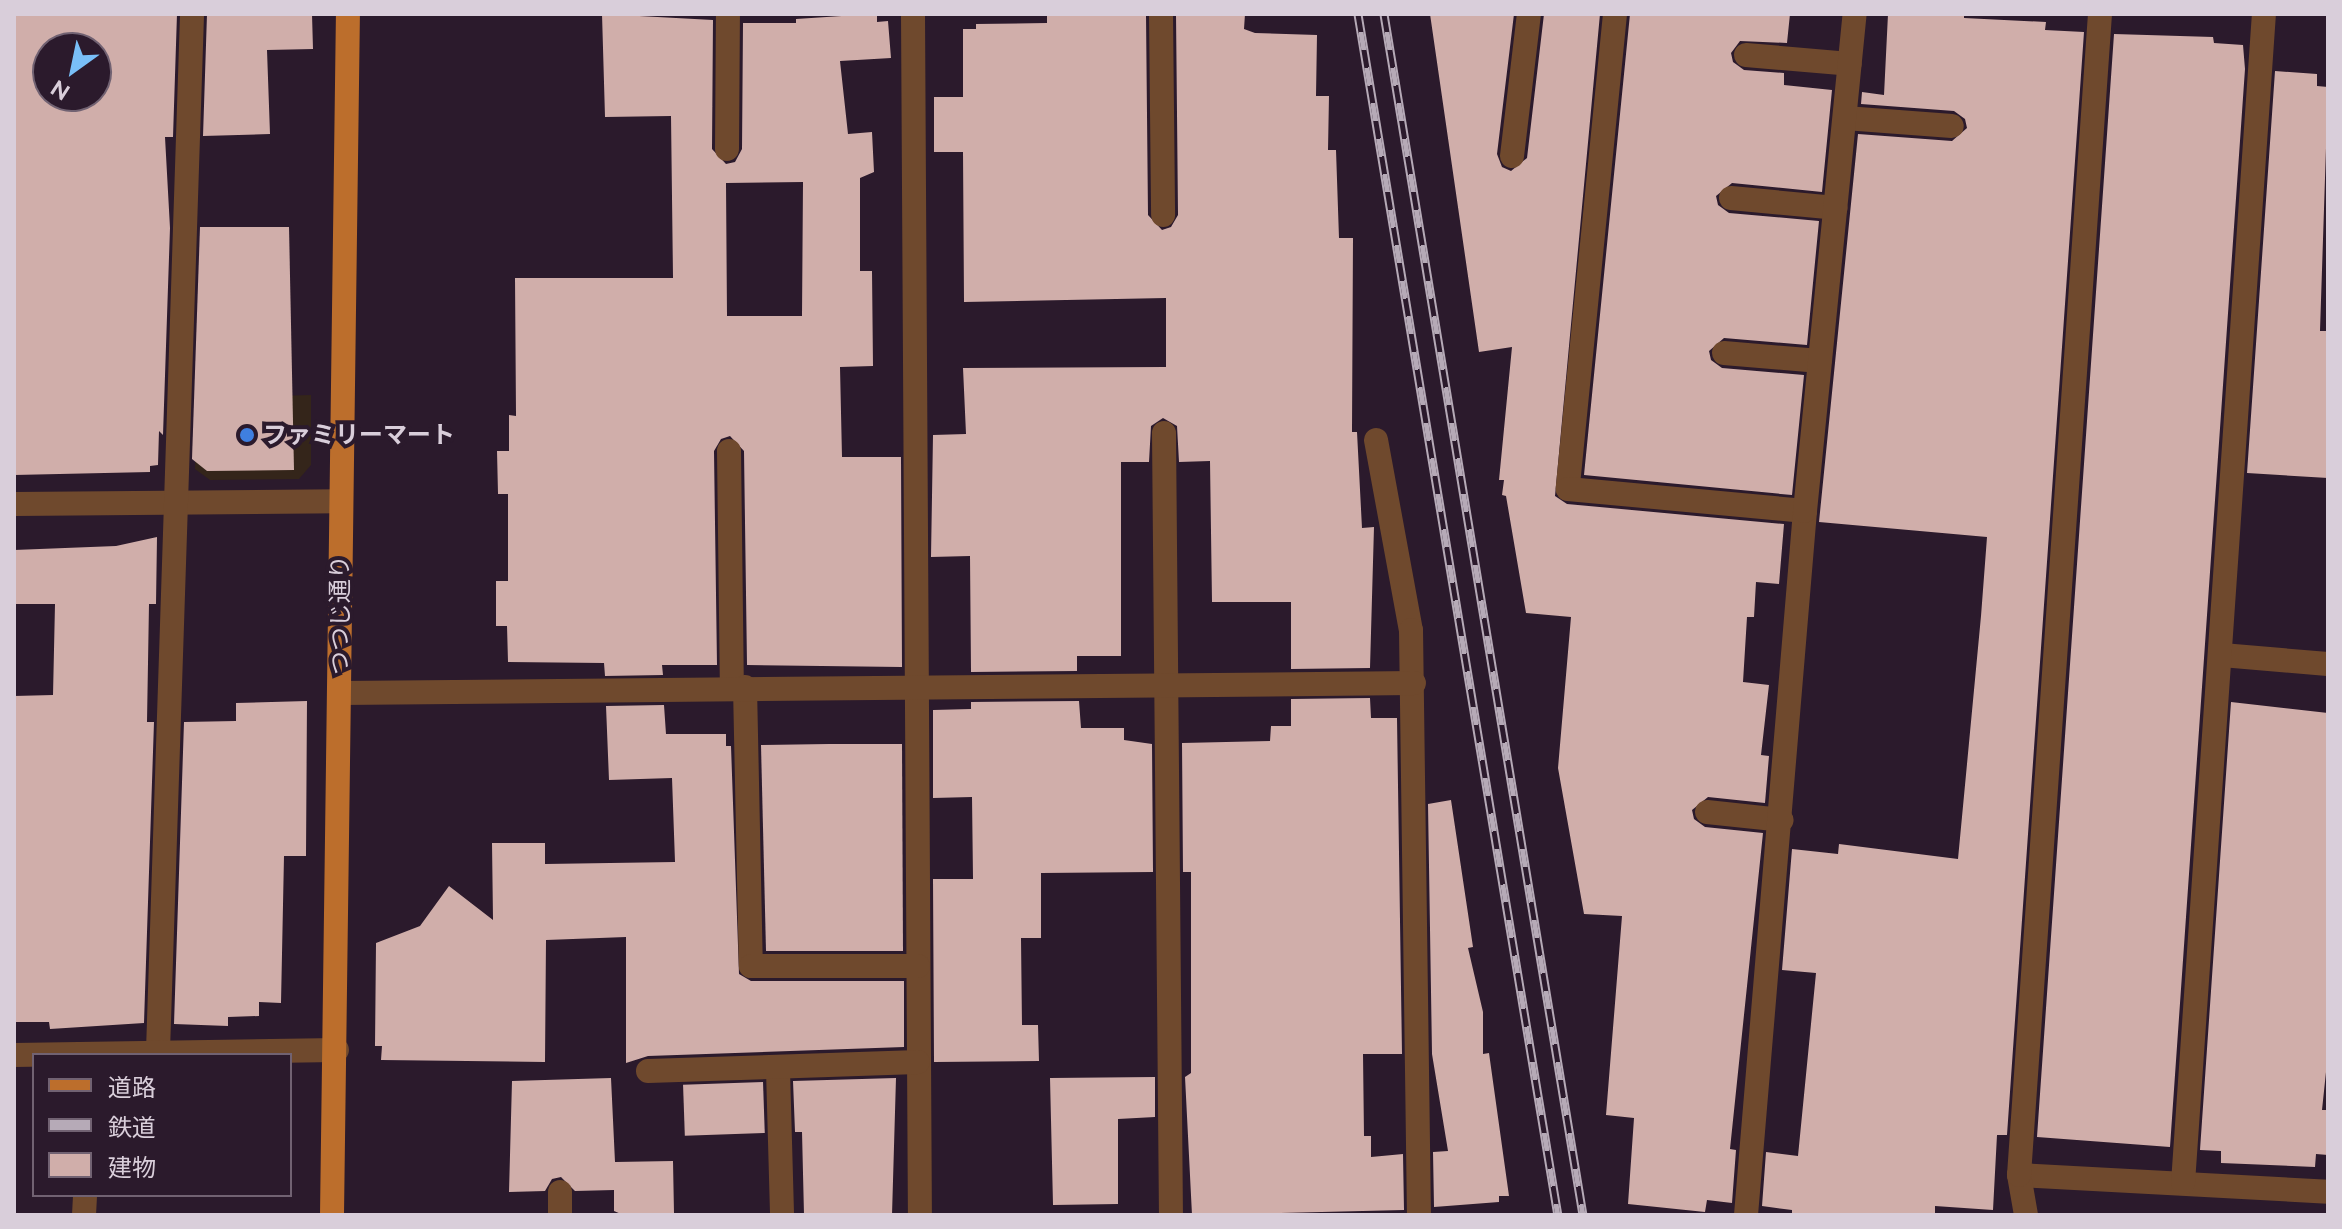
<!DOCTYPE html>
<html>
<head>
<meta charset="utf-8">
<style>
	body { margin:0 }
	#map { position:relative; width:2342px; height:1229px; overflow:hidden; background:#2b1a2c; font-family:Raleway,"Noto Sans JP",sans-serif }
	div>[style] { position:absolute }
	.commercial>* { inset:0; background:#34251a }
	.building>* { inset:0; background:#d0aeaa; transform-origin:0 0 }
	.minor>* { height:24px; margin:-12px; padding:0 12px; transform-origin:12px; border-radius:12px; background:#6f492d }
	.major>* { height:24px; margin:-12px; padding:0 12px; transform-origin:12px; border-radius:12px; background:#bc6e2c }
	.rail>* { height:9px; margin-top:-4.5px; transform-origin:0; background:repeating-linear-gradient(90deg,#2b1a2c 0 18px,#b6aab7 0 36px); box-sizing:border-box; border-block:2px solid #b6aab7 }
	.dots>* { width:22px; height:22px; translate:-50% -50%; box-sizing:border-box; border:4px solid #2b1a2c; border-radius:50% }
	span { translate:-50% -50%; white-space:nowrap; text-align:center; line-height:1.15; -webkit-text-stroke:8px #2b1a2c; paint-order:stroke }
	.poi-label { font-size:24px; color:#d9ceda; font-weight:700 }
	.left { translate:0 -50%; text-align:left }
	.street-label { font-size:24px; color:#d9ceda }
	.frame { position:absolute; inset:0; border:16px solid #d9ceda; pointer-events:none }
	.legend { position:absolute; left:32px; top:1053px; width:260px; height:144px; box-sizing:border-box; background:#2b1a2c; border:2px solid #716272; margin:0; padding:10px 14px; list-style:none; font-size:24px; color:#d9ceda }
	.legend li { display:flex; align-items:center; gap:16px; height:40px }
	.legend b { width:40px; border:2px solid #716272 }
	.north { position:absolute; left:32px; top:32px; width:80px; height:80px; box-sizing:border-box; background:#2b1a2c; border:2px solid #716272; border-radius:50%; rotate:213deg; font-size:22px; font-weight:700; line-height:32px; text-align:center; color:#d9ceda }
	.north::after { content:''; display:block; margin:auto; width:28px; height:36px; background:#79bff8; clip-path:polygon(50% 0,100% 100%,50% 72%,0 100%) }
</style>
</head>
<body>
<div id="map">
	<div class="commercial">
		<i style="clip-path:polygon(311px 395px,311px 465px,299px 479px,210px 480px,195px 469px,197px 398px)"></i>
	</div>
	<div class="building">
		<i style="clip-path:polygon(evenodd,14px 14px,177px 14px,173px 137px,165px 137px,170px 228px,163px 435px,159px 431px,158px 465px,150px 466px,150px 472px,14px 475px,14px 14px,48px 48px,96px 48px,96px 96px,48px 96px,48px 48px)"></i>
		<i style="clip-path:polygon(207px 14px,312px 14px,313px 49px,267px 50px,270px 134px,203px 136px)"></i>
		<i style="clip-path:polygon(evenodd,602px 14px,713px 20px,712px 149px,726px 164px,735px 162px,742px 149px,743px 23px,796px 23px,796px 19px,872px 14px,877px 14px,877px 22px,888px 21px,891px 58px,840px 61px,848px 134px,872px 132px,874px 172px,860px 178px,860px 271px,872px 271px,873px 366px,840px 367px,842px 457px,901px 457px,902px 667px,747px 665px,744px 451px,730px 436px,721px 439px,714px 451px,717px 665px,662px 665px,663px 675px,605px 676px,604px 663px,508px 662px,507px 626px,496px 626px,496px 581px,508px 581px,508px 494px,498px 494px,497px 451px,509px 451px,509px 415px,516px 416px,515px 278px,673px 278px,671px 116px,605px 117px,602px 14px,803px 182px,802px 316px,727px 316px,726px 183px,803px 182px)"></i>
		<i style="clip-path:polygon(1047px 14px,1146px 14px,1148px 215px,1162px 230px,1171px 227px,1178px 215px,1176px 14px,1245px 14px,1244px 29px,1255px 33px,1317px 35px,1316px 96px,1329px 96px,1328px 150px,1336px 150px,1339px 238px,1353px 238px,1352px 432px,1357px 432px,1362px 528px,1374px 527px,1370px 668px,1291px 669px,1291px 602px,1212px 602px,1210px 461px,1179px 462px,1177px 426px,1163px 418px,1151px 426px,1149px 462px,1121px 462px,1121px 656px,1077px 656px,1077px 671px,971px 672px,970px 556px,931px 557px,933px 435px,966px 434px,963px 368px,1166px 367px,1166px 298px,964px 302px,963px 152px,934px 152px,934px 97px,963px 97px,963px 29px,976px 29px,976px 24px,1047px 23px)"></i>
		<i style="clip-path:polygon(1430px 14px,1514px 14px,1497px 154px,1502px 167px,1511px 171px,1527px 158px,1544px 14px,1600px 14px,1555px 496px,1567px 504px,1784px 524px,1779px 584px,1756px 582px,1754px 617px,1747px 617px,1743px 682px,1769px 685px,1761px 755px,1769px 756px,1765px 803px,1708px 797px,1692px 810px,1694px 819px,1705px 827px,1763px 833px,1730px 1149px,1736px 1150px,1732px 1203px,1707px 1200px,1705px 1212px,1628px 1204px,1634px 1118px,1606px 1115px,1622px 916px,1584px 914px,1558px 768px,1571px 617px,1526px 613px,1506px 496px,1502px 495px,1504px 480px,1499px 480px,1512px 347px,1479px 352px)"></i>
		<i style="clip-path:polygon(1630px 14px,1790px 14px,1787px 43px,1740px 41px,1731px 53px,1733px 62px,1744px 70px,1784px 73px,1784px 85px,1832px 90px,1822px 192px,1732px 183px,1716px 196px,1718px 205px,1729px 213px,1819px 221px,1807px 345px,1724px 338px,1709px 351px,1711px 360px,1722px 368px,1804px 375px,1792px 495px,1584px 475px)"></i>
		<i style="clip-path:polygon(1888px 14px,1964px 14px,1964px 18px,2046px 22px,2045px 30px,2084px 32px,2007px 1135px,1997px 1135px,1993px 1210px,1935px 1206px,1935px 1215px,1792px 1215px,1792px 1210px,1762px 1206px,1766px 1152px,1798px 1156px,1816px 973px,1782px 970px,1792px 849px,1838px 854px,1839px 844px,1958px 859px,1981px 616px,1987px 537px,1819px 522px,1858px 134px,1952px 141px,1967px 128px,1965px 119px,1954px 111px,1861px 104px,1862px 92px,1884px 95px)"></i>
		<i style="clip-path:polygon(2114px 34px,2213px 37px,2214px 43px,2243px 45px,2245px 69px,2170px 1147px,2037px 1137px)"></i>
		<i style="clip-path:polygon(2275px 71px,2317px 74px,2317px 86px,2328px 87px,2320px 331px,2328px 331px,2328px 478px,2247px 473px)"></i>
		<i style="clip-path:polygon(200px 227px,289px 227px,294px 470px,207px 471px,192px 459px)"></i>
		<i style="clip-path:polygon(157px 537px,156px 604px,149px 604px,147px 722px,154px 722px,144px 1023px,50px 1029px,49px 1022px,14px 1022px,14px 696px,53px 695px,55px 604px,14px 604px,14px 550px,116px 546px)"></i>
		<i style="clip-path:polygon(1370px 698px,1371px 718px,1397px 718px,1402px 1054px,1363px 1054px,1364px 1136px,1371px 1136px,1371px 1157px,1403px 1154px,1404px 1210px,1192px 1215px,1185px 1077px,1191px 1073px,1191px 872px,1183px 872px,1182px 743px,1270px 741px,1271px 726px,1291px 726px,1291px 699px)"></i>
		<i style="clip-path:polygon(307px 701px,306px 856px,284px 856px,281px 1003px,259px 1002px,259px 1016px,228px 1017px,228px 1026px,174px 1024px,184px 722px,236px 721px,236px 703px)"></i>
		<i style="clip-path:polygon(1079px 701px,1081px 728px,1124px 728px,1124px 740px,1152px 744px,1153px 872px,1041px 873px,1041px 938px,1021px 938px,1022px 1025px,1038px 1025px,1039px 1061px,934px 1062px,933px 879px,973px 879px,972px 797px,933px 798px,933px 710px,971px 709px,971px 702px)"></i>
		<i style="clip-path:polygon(2231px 702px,2328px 713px,2328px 1053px,2322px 1110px,2328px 1110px,2328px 1155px,2316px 1154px,2315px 1167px,2221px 1163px,2221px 1151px,2200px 1150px)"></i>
		<i style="clip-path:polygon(664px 705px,666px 734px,726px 734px,726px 746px,731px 746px,739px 974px,751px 981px,904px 981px,904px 1047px,648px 1056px,626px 1063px,626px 937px,546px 940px,545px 1062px,381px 1060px,382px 1046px,375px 1046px,376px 943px,420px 926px,449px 886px,493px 920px,492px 843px,545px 843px,545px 864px,675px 862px,672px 778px,609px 780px,606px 706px)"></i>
		<i style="clip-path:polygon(829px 744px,902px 744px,903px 951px,766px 951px,761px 745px)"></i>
		<i style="clip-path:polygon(1451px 800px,1473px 947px,1468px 948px,1483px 1012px,1483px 1054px,1489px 1053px,1509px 1196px,1499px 1196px,1499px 1202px,1434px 1207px,1433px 1152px,1448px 1151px,1432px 1054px,1428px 804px)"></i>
		<i style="clip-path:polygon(1155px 1077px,1155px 1117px,1118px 1119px,1118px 1204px,1053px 1205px,1050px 1078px)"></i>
		<i style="clip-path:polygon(611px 1078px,615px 1162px,673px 1161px,674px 1213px,621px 1214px,614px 1211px,614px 1190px,575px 1191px,561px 1177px,552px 1179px,545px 1191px,509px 1192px,512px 1081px)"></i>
		<i style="clip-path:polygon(896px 1078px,892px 1215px,804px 1215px,802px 1132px,795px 1132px,793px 1081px)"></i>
		<i style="left:763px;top:1082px;width:51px;height:80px;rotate:88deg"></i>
	</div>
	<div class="minor">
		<i style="left:913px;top:14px;width:1201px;rotate:89.67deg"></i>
		<i style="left:1161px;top:14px;width:201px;rotate:89.4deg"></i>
		<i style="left:1615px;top:14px;width:477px;rotate:95.7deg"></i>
		<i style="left:1568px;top:489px;width:238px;rotate:5.3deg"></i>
		<i style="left:1746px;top:55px;width:104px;rotate:4.9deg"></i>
		<i style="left:1845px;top:118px;width:107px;rotate:4.3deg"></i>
		<i style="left:727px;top:149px;width:135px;rotate:-89.6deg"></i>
		<i style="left:1512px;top:156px;width:143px;rotate:-83.2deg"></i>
		<i style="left:1731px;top:198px;width:105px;rotate:5.4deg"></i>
		<i style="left:1724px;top:353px;width:96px;rotate:4.8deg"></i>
		<i style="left:1164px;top:433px;width:782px;rotate:89.49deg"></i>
		<i style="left:1376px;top:440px;width:193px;rotate:79.6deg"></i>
		<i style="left:1411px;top:630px;width:585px;rotate:89.22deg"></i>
		<i style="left:729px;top:451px;width:236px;rotate:89.3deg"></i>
		<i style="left:14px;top:504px;width:326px;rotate:-0.5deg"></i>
		<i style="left:2222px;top:655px;width:106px;rotate:4.9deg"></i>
		<i style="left:745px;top:687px;width:279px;rotate:88.8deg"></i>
		<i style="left:751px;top:966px;width:167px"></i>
		<i style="left:341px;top:693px;width:1073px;rotate:-0.53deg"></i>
		<i style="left:1707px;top:812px;width:75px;rotate:6.1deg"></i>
		<i style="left:158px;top:1051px;width:1038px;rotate:-88.12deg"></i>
		<i style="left:14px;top:1055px;width:323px;rotate:-0.9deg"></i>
		<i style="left:778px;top:1070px;width:145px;rotate:88.4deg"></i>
		<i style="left:648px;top:1071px;width:270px;rotate:-1.9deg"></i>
		<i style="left:2019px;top:1175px;width:309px;rotate:3.1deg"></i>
		<i style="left:2183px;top:1183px;width:1172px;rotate:-86.04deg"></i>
		<i style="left:84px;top:1215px;width:20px;rotate:-87deg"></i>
		<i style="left:560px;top:1215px;width:23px;rotate:-90deg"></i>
		<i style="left:1746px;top:1215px;width:706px;rotate:-85.21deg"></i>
		<i style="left:1805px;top:511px;width:500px;rotate:-84.3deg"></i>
		<i style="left:2026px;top:1215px;width:41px;rotate:-99.9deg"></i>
		<i style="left:2019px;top:1175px;width:1164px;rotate:-86.01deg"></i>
	</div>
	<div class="major">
		<i style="left:332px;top:1215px;width:1201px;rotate:-89.24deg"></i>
	</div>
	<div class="rail">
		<i style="left:1358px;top:14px;width:1218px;rotate:80.55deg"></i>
		<i style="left:1384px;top:14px;width:1217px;rotate:80.59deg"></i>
	</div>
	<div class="dots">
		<i style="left:247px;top:435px;background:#3f7fe0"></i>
	</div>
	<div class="poi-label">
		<span class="left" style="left:263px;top:435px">ファミリーマート</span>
	</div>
	<div class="street-label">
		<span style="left:340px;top:615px;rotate:-90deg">つつじ通り</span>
	</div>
	<div class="frame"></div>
	<ul class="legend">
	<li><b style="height:10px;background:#bc6e2c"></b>道路</li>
	<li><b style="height:10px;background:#b6aab7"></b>鉄道</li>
	<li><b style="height:22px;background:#d0aeaa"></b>建物</li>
	</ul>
	<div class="north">N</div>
</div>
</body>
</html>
